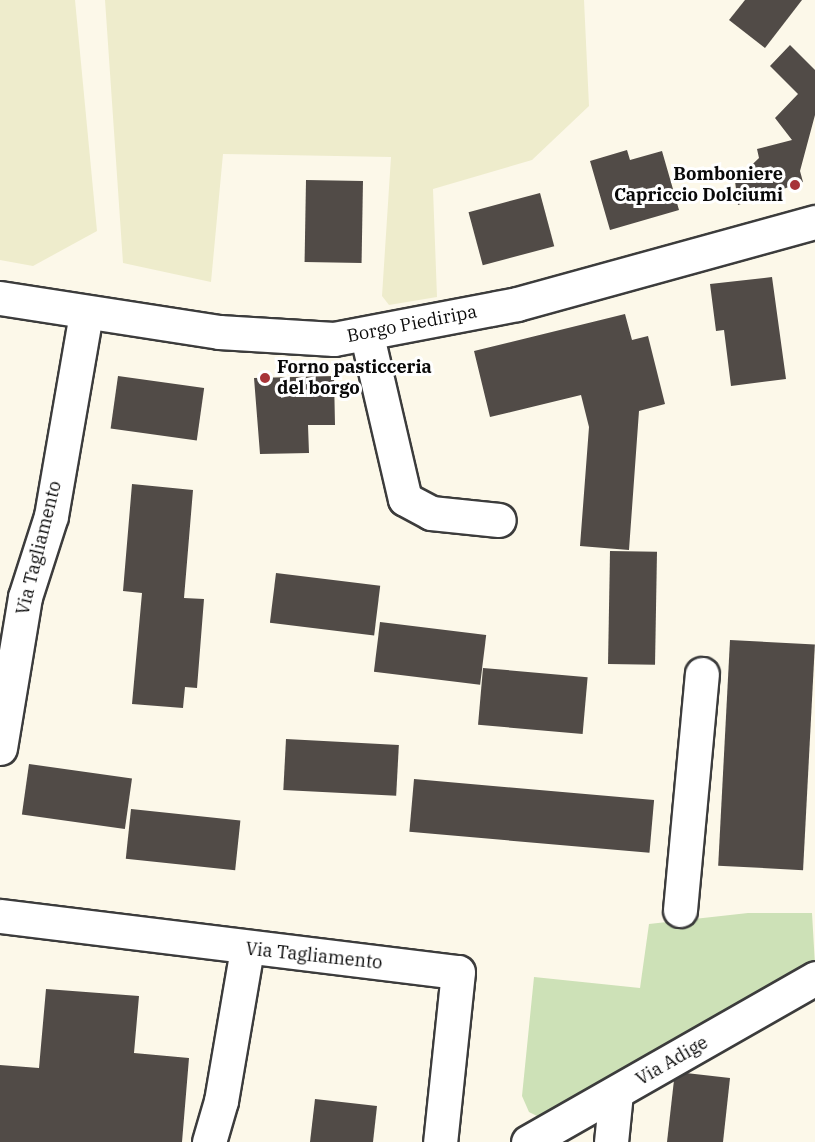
<!DOCTYPE html>
<html>
<head>
<meta charset="utf-8">
<style>
	body { margin:0 }
	#map { position:relative; width:815px; height:1142px; overflow:hidden; background:#fcf8e9; font-family:"IBM Plex Serif",serif }
	div>[style] { position:absolute }
	.farmland>* { inset:0; background:#eeeccc }
	.green>* { inset:0; background:#cde1b7 }
	.building>* { inset:0; background:#514b47; transform-origin:0 0 }
	.roads { filter:drop-shadow(2px 0 #3c3c3c) drop-shadow(-2px 0 #3c3c3c) drop-shadow(0 2px #3c3c3c) drop-shadow(0 -2px #3c3c3c) }
	.minor>* { height:33px; margin:-16.5px; padding:0 16.5px; transform-origin:16.5px; border-radius:16.5px; background:#fff }
	.dots>* { width:16px; height:16px; translate:-50% -50%; box-sizing:border-box; border:3px solid #fff; border-radius:50% }
	span { translate:-50% -50%; white-space:nowrap; text-align:center; line-height:1.15; -webkit-text-stroke:6px #fff; paint-order:stroke }
	.poi-label { font-size:18px; color:#090909; font-weight:700 }
	.right { translate:-100% -50%; text-align:right }
	.left { translate:0 -50%; text-align:left }
	.street-label { font-size:18px; color:#090909 }
</style>
</head>
<body>
<div id="map">
	<div class="farmland">
		<i style="clip-path:polygon(0 0,75px 0,97px 231px,33px 266px,0 260px)"></i>
		<i style="clip-path:polygon(105px 0,584px 0,589px 106px,532px 160px,433px 189px,437px 297px,389px 305px,382px 296px,391px 157px,223px 154px,211px 282px,123px 263px)"></i>
	</div>
	<div class="green">
		<i style="clip-path:polygon(748px 913px,812px 913px,815px 965px,758px 999px,672px 1039px,543px 1119px,529px 1112px,522px 1096px,534px 977px,640px 988px,649px 924px)"></i>
	</div>
	<div class="building">
		<i style="clip-path:polygon(745px 0,802px 0,765px 48px,729px 20px)"></i>
		<i style="clip-path:polygon(790px 45px,815px 70px,815px 115px,800px 171px,803px 182px,738px 205px,735px 181px,759px 158px,757px 149px,792px 140px,775px 118px,798px 94px,770px 66px)"></i>
		<i style="clip-path:polygon(627px 150px,630px 160px,662px 151px,679px 210px,610px 230px,590px 161px)"></i>
		<i style="left:306px;top:180px;width:57px;height:82px;rotate:1deg"></i>
		<i style="left:540px;top:193px;width:55px;height:74px;rotate:75deg"></i>
		<i style="clip-path:polygon(772px 277px,786px 379px,731px 386px,724px 330px,716px 331px,710px 284px)"></i>
		<i style="clip-path:polygon(625px 314px,632px 340px,648px 336px,665px 404px,639px 411px,629px 550px,580px 546px,589px 427px,581px 395px,490px 417px,474px 351px)"></i>
		<i style="left:118px;top:376px;width:87px;height:53px;rotate:8deg"></i>
		<i style="clip-path:polygon(334px 376px,335px 425px,308px 425px,309px 453px,260px 454px,254px 378px)"></i>
		<i style="clip-path:polygon(132px 484px,193px 490px,184px 598px,204px 599px,197px 688px,185px 687px,183px 708px,132px 704px,142px 593px,123px 591px)"></i>
		<i style="left:610px;top:551px;width:47px;height:113px;rotate:1deg"></i>
		<i style="left:276px;top:573px;width:105px;height:50px;rotate:7deg"></i>
		<i style="left:380px;top:622px;width:107px;height:50px;rotate:7deg"></i>
		<i style="left:730px;top:640px;width:85px;height:226px;rotate:3deg"></i>
		<i style="left:483px;top:668px;width:105px;height:57px;rotate:5deg"></i>
		<i style="left:286px;top:739px;width:113px;height:51px;rotate:3deg"></i>
		<i style="left:29px;top:764px;width:104px;height:51px;rotate:8deg"></i>
		<i style="left:414px;top:779px;width:241px;height:53px;rotate:5deg"></i>
		<i style="left:131px;top:809px;width:110px;height:50px;rotate:6deg"></i>
		<i style="clip-path:polygon(46px 989px,139px 996px,134px 1053px,189px 1058px,182px 1142px,0 1142px,0 1065px,39px 1068px)"></i>
		<i style="clip-path:polygon(686px 1073px,730px 1078px,723px 1142px,667px 1142px,674px 1080px)"></i>
		<i style="clip-path:polygon(315px 1099px,377px 1106px,373px 1142px,310px 1142px)"></i>
	</div>
	<div class="roads">
		<div class="minor">
			<i style="left:0;top:298px;width:222px;rotate:8.8deg"></i>
			<i style="left:219px;top:332px;width:115px;rotate:3.5deg"></i>
			<i style="left:334px;top:339px;width:186px;rotate:-10.8deg"></i>
			<i style="left:517px;top:304px;width:309px;rotate:-15.4deg"></i>
			<i style="left:367px;top:336px;width:167px;rotate:76.9deg"></i>
			<i style="left:405px;top:499px;width:30px;rotate:28deg"></i>
			<i style="left:431px;top:513px;width:68px;rotate:5.9deg"></i>
			<i style="left:0;top:748px;width:153px;rotate:-80.6deg"></i>
			<i style="left:25px;top:597px;width:85px;rotate:-72.2deg"></i>
			<i style="left:51px;top:516px;width:206px;rotate:-80.2deg"></i>
			<i style="left:680px;top:910px;width:237px;rotate:-84.7deg"></i>
			<i style="left:0;top:916px;width:461px;rotate:7deg"></i>
			<i style="left:458px;top:972px;width:171px;rotate:96deg"></i>
			<i style="left:209px;top:1142px;width:43px;rotate:-73.7deg"></i>
			<i style="left:221px;top:1101px;width:154px;rotate:-80.3deg"></i>
			<i style="left:528px;top:1142px;width:331px;rotate:-29.7deg"></i>
			<i style="left:611px;top:1142px;width:49px;rotate:-84.2deg"></i>
		</div>
	</div>
	<div class="dots">
		<i style="left:795px;top:185px;background:#a73439"></i>
		<i style="left:265px;top:378px;background:#a73439"></i>
	</div>
	<div class="poi-label">
		<span class="right" style="left:783px;top:185px">Bomboniere<br>Capriccio Dolciumi</span>
		<span class="left" style="left:277px;top:378px">Forno pasticceria<br>del borgo</span>
	</div>
	<div class="street-label">
		<span style="left:412px;top:324px;rotate:-11deg">Borgo Piediripa</span>
		<span style="left:39px;top:548px;rotate:-76deg">Via Tagliamento</span>
		<span style="left:314px;top:956px;rotate:6deg">Via Tagliamento</span>
		<span style="left:672px;top:1061px;rotate:-30deg">Via Adige</span>
	</div>
</div>
</body>
</html>
